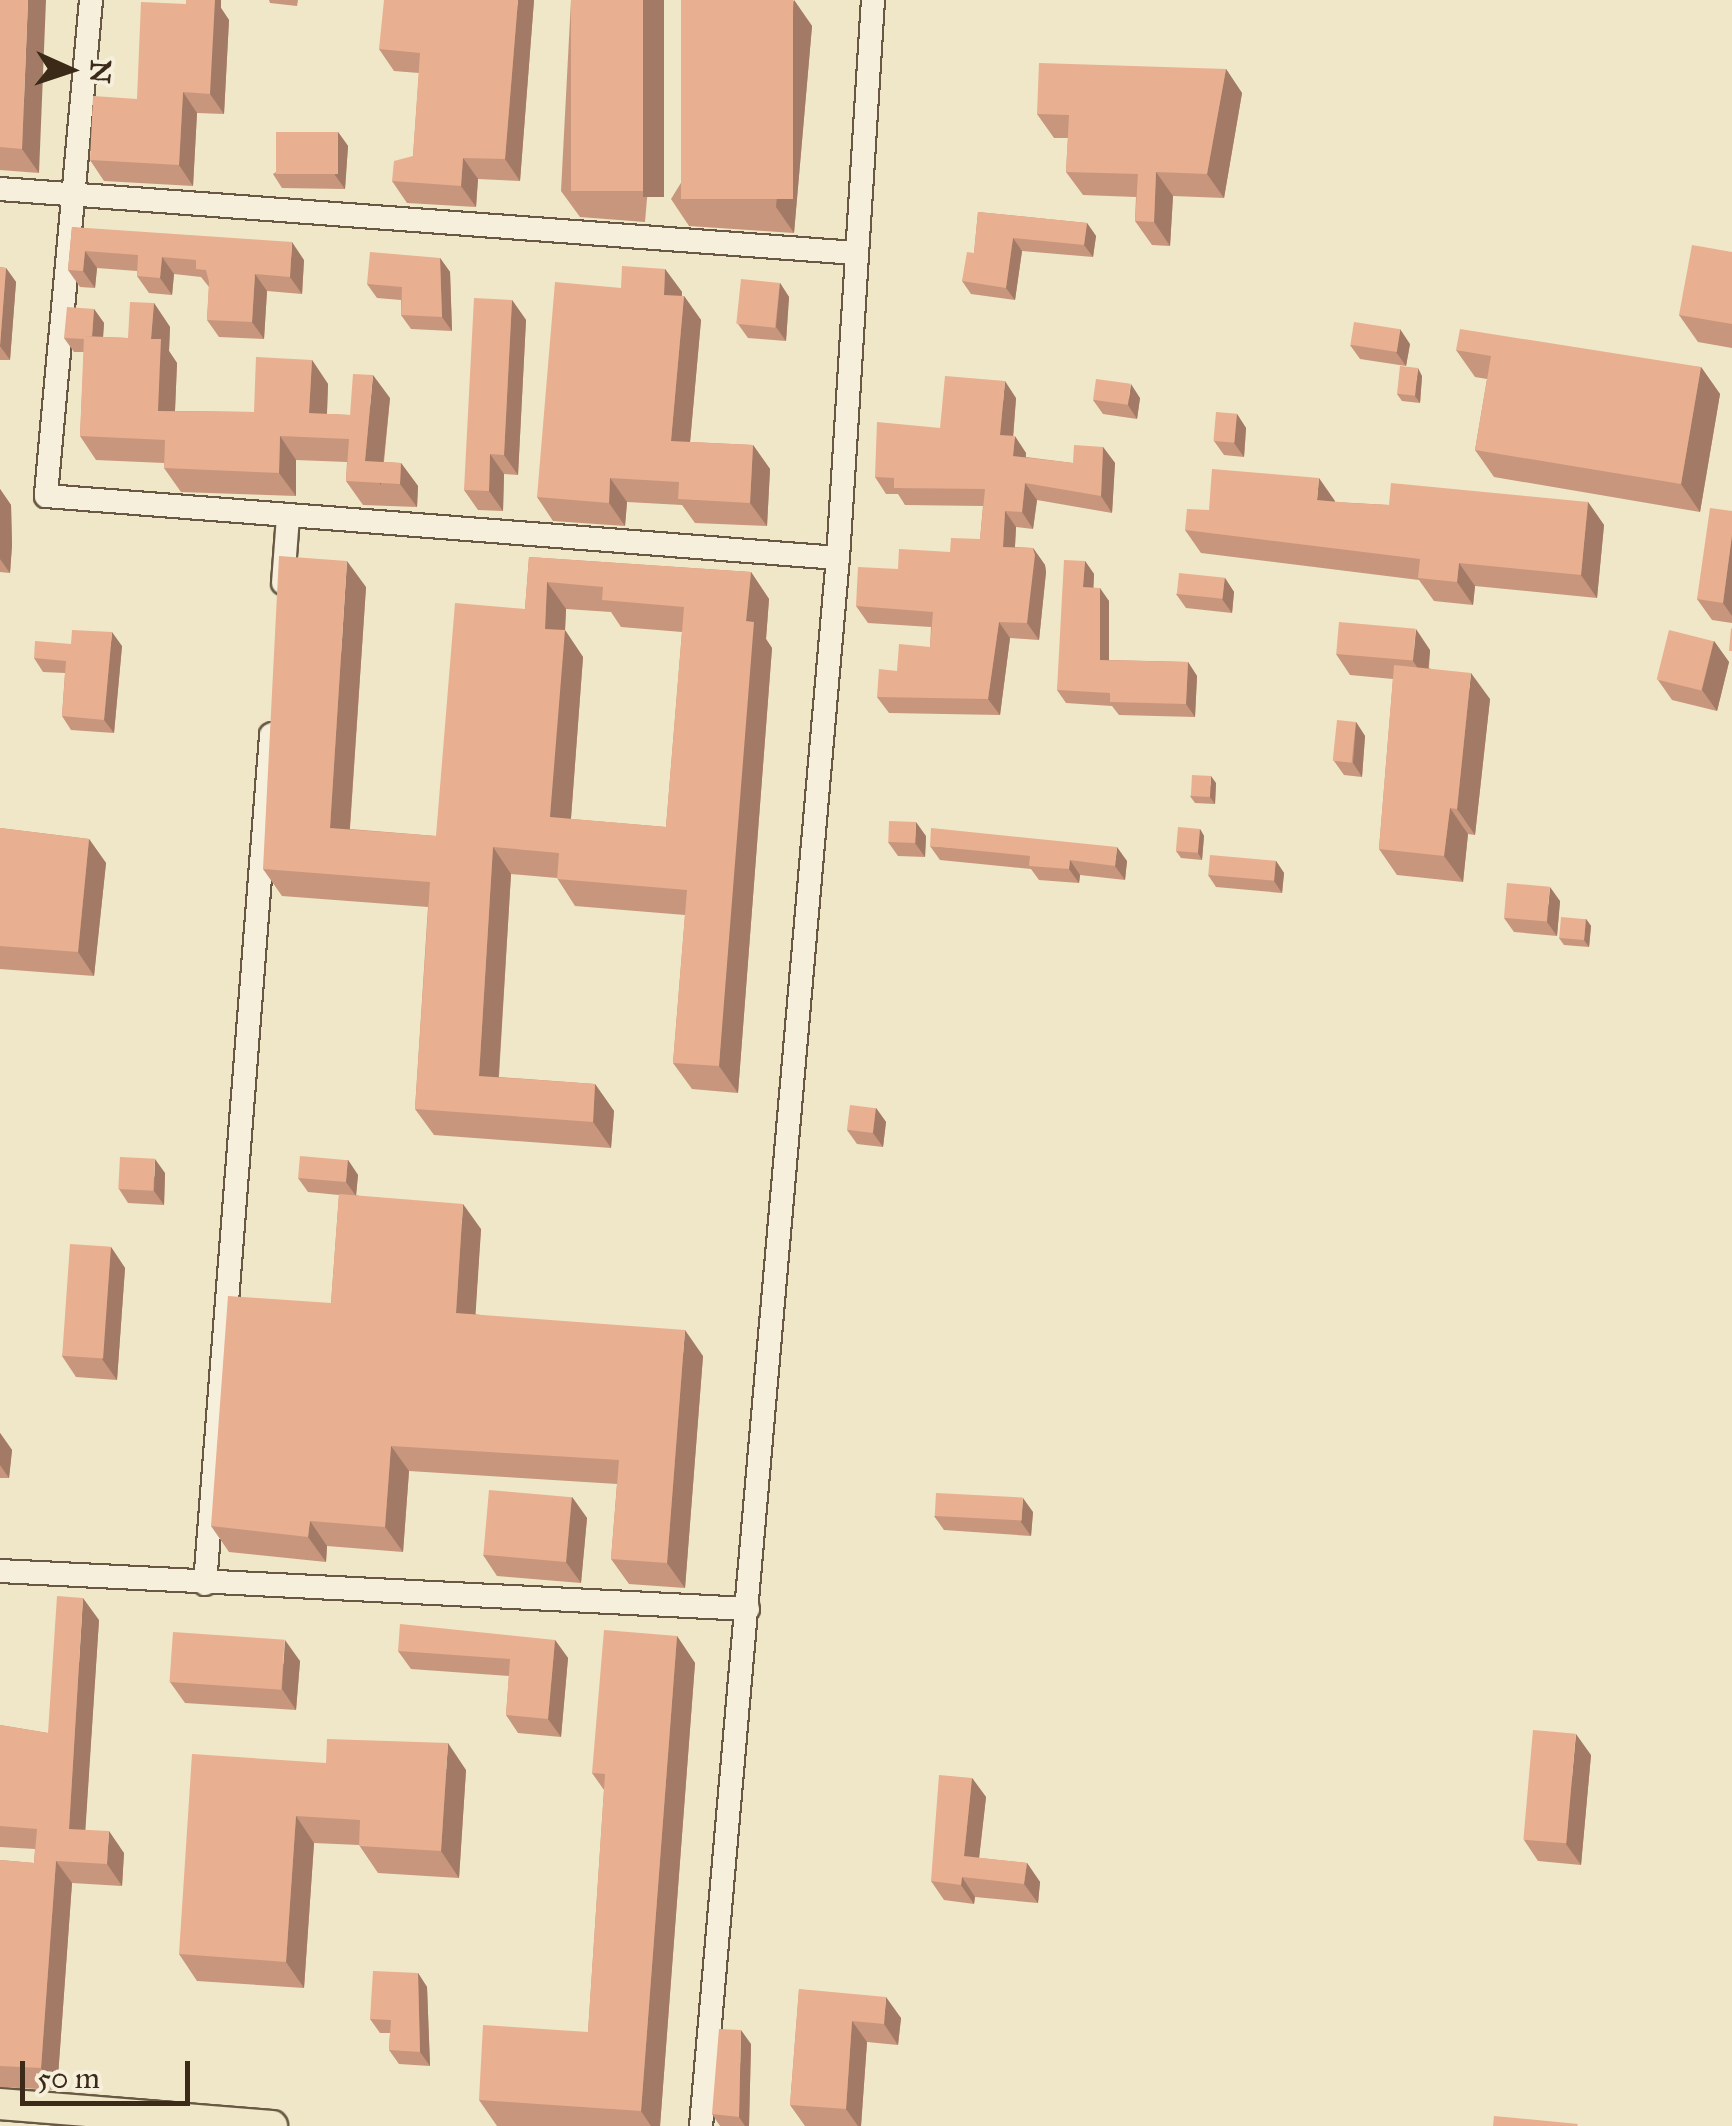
<!DOCTYPE html>
<html>
<head>
<meta charset="utf-8">
<style>
	body { margin:0 }
	#map { position:relative; width:1732px; height:2126px; overflow:hidden; background:#efe7c7; font-family:"IM FELL Great Primer",serif }
	div>[style] { position:absolute }
	.roads { filter:drop-shadow(2px 0 #695944) drop-shadow(-2px 0 #695944) drop-shadow(0 2px #695944) drop-shadow(0 -2px #695944) }
	.minor>* { height:22px; margin:-11px; padding:0 11px; transform-origin:11px; border-radius:11px; background:#f5efdb }
	.major>* { height:30px; margin:-15px; padding:0 15px; transform-origin:15px; border-radius:15px; background:#efe7c7 }
	.wall>* { inset:0; background:#c8967d }
	.shaded-wall>* { inset:0; background:#a27a66; transform-origin:0 0 }
	.building>* { inset:0; background:#e8af91; transform-origin:0 0 }
	span { translate:-50% -50%; white-space:nowrap; text-align:center; line-height:1.15; -webkit-text-stroke:9px #f5efdb; paint-order:stroke }
	.north { position:absolute; left:20px; top:20px; width:100px; height:100px; -webkit-text-stroke:8px #f5efdb; paint-order:stroke; rotate:93deg; font-size:28px; font-weight:700; line-height:40px; text-align:center; color:#3c2a19 }
	.north::after { content:''; display:block; margin:auto; width:35px; height:45px; background:#3c2a19; clip-path:polygon(50% 0,100% 100%,50% 72%,0 100%) }
	.scale { position:absolute; left:20px; top:2061px; width:170px; height:45px; box-sizing:border-box; border:5px solid #3c2a19; border-top:0; padding-left:12px; font-size:30px; line-height:35px; white-space:nowrap; color:#3c2a19; -webkit-text-stroke:8px #f5efdb; paint-order:stroke }
</style>
</head>
<body>
<div id="map">
	<div class="roads">
		<div class="minor">
			<i style="left:91px;top:0;width:498px;rotate:95.2deg"></i>
			<i style="left:46px;top:496px;width:794px;rotate:4.48deg"></i>
			<i style="left:0;top:189px;width:857px;rotate:4.28deg"></i>
			<i style="left:283px;top:583px;width:66px;rotate:-85.7deg"></i>
			<i style="left:0;top:1571px;width:749px;rotate:2.91deg"></i>
			<i style="left:205px;top:1584px;width:852px;rotate:-85.55deg"></i>
			<i style="left:701px;top:2126px;width:1574px;rotate:-85.01deg"></i>
			<i style="left:838px;top:558px;width:559px;rotate:-86.41deg"></i>
		</div>
		<div class="major">
			<i style="left:0;top:2104px;width:273px;rotate:4.6deg"></i>
		</div>
	</div>
	<div class="wall">
		<i style="clip-path:polygon(0 0,39px 173px,0 170px)"></i>
		<i style="clip-path:polygon(186px 0,221px 0,221px 8px,229px 20px,224px 114px,197px 113px,193px 186px,104px 181px,90px 160px,137px 99px,186px 4px)"></i>
		<i style="clip-path:polygon(269px 0,298px 0,297px 6px,270px 3px)"></i>
		<i style="clip-path:polygon(534px 0,520px 181px,478px 179px,476px 207px,407px 203px,392px 181px,413px 156px,419px 73px,394px 71px,379px 49px)"></i>
		<i style="clip-path:polygon(571px 0,664px 0,645px 222px,580px 217px,561px 191px)"></i>
		<i style="clip-path:polygon(794px 0,812px 26px,794px 233px,689px 226px,671px 199px)"></i>
		<i style="clip-path:polygon(1226px 69px,1242px 93px,1224px 198px,1173px 196px,1170px 246px,1152px 245px,1135px 221px,1136px 197px,1083px 195px,1066px 172px,1068px 138px,1054px 138px,1037px 114px)"></i>
		<i style="clip-path:polygon(338px 132px,348px 146px,345px 189px,282px 188px,273px 174px)"></i>
		<i style="clip-path:polygon(978px 212px,1087px 223px,1096px 236px,1093px 257px,1022px 251px,1015px 300px,971px 294px,962px 281px,974px 253px)"></i>
		<i style="clip-path:polygon(72px 227px,304px 260px,302px 294px,267px 291px,264px 339px,219px 337px,207px 320px,209px 287px,201px 277px,174px 274px,172px 295px,149px 293px,137px 276px,137px 271px,97px 268px,95px 288px,80px 287px,68px 270px)"></i>
		<i style="clip-path:polygon(1732px 252px,1732px 348px,1698px 342px,1679px 315px)"></i>
		<i style="clip-path:polygon(440px 258px,450px 272px,452px 331px,411px 329px,401px 315px,401px 300px,377px 298px,367px 284px)"></i>
		<i style="clip-path:polygon(0 267px,6px 268px,16px 282px,10px 360px,0 360px)"></i>
		<i style="clip-path:polygon(665px 269px,682px 292px,682px 296px,684px 296px,701px 320px,690px 442px,753px 445px,770px 469px,767px 526px,695px 523px,682px 505px,627px 502px,625px 526px,553px 521px,537px 497px,621px 288px)"></i>
		<i style="clip-path:polygon(780px 283px,789px 297px,786px 341px,748px 338px,738px 324px)"></i>
		<i style="clip-path:polygon(512px 300px,526px 320px,518px 475px,504px 474px,503px 511px,478px 510px,464px 490px)"></i>
		<i style="clip-path:polygon(154px 303px,170px 327px,169px 351px,177px 363px,175px 411px,254px 412px,312px 360px,328px 384px,327px 414px,350px 415px,390px 398px,384px 462px,401px 463px,418px 486px,417px 507px,363px 505px,346px 481px,347px 462px,296px 460px,296px 496px,181px 492px,164px 468px,164px 463px,96px 460px,80px 436px,84px 352px,74px 352px,64px 338px,94px 309px,104px 323px,103px 337px,128px 338px)"></i>
		<i style="clip-path:polygon(1410px 344px,1406px 366px,1360px 359px,1350px 345px)"></i>
		<i style="clip-path:polygon(1456px 350px,1701px 367px,1720px 394px,1700px 512px,1494px 477px,1475px 450px,1487px 379px,1475px 377px)"></i>
		<i style="clip-path:polygon(1422px 376px,1420px 403px,1402px 401px,1397px 394px)"></i>
		<i style="clip-path:polygon(1016px 398px,1013px 436px,1026px 453px,1026px 457px,1073px 463px,1103px 447px,1115px 463px,1112px 513px,1037px 500px,1033px 529px,1016px 527px,1015px 547px,1033px 548px,1045px 565px,1046px 572px,1039px 640px,1010px 638px,1000px 715px,889px 713px,877px 697px,897px 671px,930px 647px,931px 627px,868px 623px,856px 606px,898px 569px,950px 552px,980px 539px,983px 506px,905px 505px,898px 494px,886px 494px,875px 477px,940px 428px)"></i>
		<i style="clip-path:polygon(1140px 398px,1137px 419px,1103px 414px,1093px 400px)"></i>
		<i style="clip-path:polygon(1237px 414px,1246px 428px,1244px 457px,1224px 455px,1214px 441px)"></i>
		<i style="clip-path:polygon(0 489px,11px 505px,12px 545px,10px 573px,0 572px)"></i>
		<i style="clip-path:polygon(1335px 502px,1389px 505px,1588px 502px,1604px 525px,1597px 598px,1475px 586px,1473px 605px,1434px 601px,1419px 580px,1201px 553px,1185px 530px,1209px 510px)"></i>
		<i style="clip-path:polygon(1732px 511px,1732px 623px,1712px 620px,1697px 599px)"></i>
		<i style="clip-path:polygon(evenodd,529px 557px,751px 572px,769px 599px,766px 639px,772px 648px,738px 1093px,692px 1089px,673px 1063px,685px 915px,575px 906px,557px 878px,511px 874px,499px 1077px,595px 1084px,614px 1111px,611px 1148px,434px 1135px,415px 1109px,428px 907px,282px 896px,263px 869px,366px 587px,350px 829px,436px 836px,525px 609px,529px 557px,566px 609px,611px 612px,621px 627px,682px 632px,666px 827px,571px 819px,583px 657px,565px 630px,566px 609px)"></i>
		<i style="clip-path:polygon(1085px 561px,1094px 574px,1093px 587px,1109px 601px,1109px 660px,1188px 662px,1197px 676px,1195px 717px,1119px 715px,1112px 706px,1066px 703px,1057px 690px)"></i>
		<i style="clip-path:polygon(1225px 578px,1234px 592px,1232px 613px,1186px 608px,1176px 594px)"></i>
		<i style="clip-path:polygon(1714px 641px,1729px 662px,1717px 711px,1672px 700px,1658px 680px)"></i>
		<i style="clip-path:polygon(71px 644px,122px 646px,114px 733px,71px 730px,62px 716px,65px 673px,43px 672px,34px 658px)"></i>
		<i style="clip-path:polygon(1430px 650px,1429px 668px,1490px 699px,1475px 835px,1468px 834px,1463px 882px,1397px 875px,1379px 849px,1393px 679px,1350px 675px,1336px 654px)"></i>
		<i style="clip-path:polygon(1356px 722px,1365px 736px,1362px 777px,1344px 775px,1334px 761px)"></i>
		<i style="clip-path:polygon(1216px 783px,1215px 804px,1195px 803px,1190px 796px)"></i>
		<i style="clip-path:polygon(0 828px,89px 839px,106px 863px,94px 976px,0 969px)"></i>
		<i style="clip-path:polygon(1200px 829px,1204px 836px,1202px 860px,1181px 858px,1176px 851px)"></i>
		<i style="clip-path:polygon(926px 836px,925px 857px,898px 856px,888px 842px)"></i>
		<i style="clip-path:polygon(930px 846px,1127px 861px,1125px 880px,1080px 875px,1079px 883px,1039px 880px,1031px 869px,940px 860px)"></i>
		<i style="clip-path:polygon(1276px 861px,1284px 873px,1282px 893px,1216px 887px,1208px 875px)"></i>
		<i style="clip-path:polygon(1560px 901px,1557px 936px,1514px 932px,1504px 918px)"></i>
		<i style="clip-path:polygon(1586px 919px,1591px 926px,1589px 947px,1564px 945px,1559px 938px)"></i>
		<i style="clip-path:polygon(876px 1108px,886px 1122px,883px 1147px,857px 1144px,847px 1130px)"></i>
		<i style="clip-path:polygon(348px 1160px,358px 1175px,356px 1195px,481px 1229px,475px 1314px,703px 1356px,685px 1588px,629px 1584px,611px 1559px,617px 1484px,409px 1471px,403px 1552px,327px 1546px,326px 1562px,229px 1552px,211px 1526px,331px 1303px,339px 1195px,308px 1192px,298px 1178px)"></i>
		<i style="clip-path:polygon(165px 1173px,164px 1205px,128px 1203px,119px 1189px)"></i>
		<i style="clip-path:polygon(111px 1247px,125px 1268px,117px 1380px,76px 1377px,62px 1356px)"></i>
		<i style="clip-path:polygon(0 1433px,12px 1450px,9px 1478px,0 1478px)"></i>
		<i style="clip-path:polygon(572px 1497px,587px 1518px,581px 1583px,497px 1576px,483px 1555px)"></i>
		<i style="clip-path:polygon(1033px 1512px,1031px 1536px,944px 1530px,934px 1516px)"></i>
		<i style="clip-path:polygon(99px 1620px,85px 1830px,124px 1853px,122px 1886px,72px 1883px,57px 2090px,0 2087px,0 1860px,34px 1863px,35px 1849px,0 1847px,0 1725px,48px 1733px)"></i>
		<i style="clip-path:polygon(677px 1636px,695px 1663px,660px 2126px,497px 2126px,479px 2100px,588px 2032px,604px 1790px,592px 1773px)"></i>
		<i style="clip-path:polygon(555px 1640px,568px 1658px,561px 1737px,518px 1733px,506px 1715px,509px 1676px,411px 1669px,398px 1651px)"></i>
		<i style="clip-path:polygon(300px 1661px,296px 1710px,185px 1703px,170px 1682px)"></i>
		<i style="clip-path:polygon(1591px 1755px,1581px 1865px,1538px 1861px,1524px 1840px)"></i>
		<i style="clip-path:polygon(326px 1763px,466px 1770px,459px 1878px,378px 1873px,359px 1845px,314px 1843px,304px 1988px,197px 1981px,179px 1954px)"></i>
		<i style="clip-path:polygon(972px 1778px,986px 1797px,979px 1858px,1027px 1863px,1040px 1882px,1038px 1903px,975px 1897px,974px 1904px,944px 1900px,931px 1881px)"></i>
		<i style="clip-path:polygon(418px 1973px,427px 1987px,430px 2066px,399px 2064px,389px 2050px,390px 2033px,380px 2033px,370px 2019px)"></i>
		<i style="clip-path:polygon(799px 1989px,901px 2018px,898px 2045px,867px 2042px,861px 2126px,805px 2126px,790px 2105px)"></i>
		<i style="clip-path:polygon(751px 2044px,749px 2126px,720px 2126px,712px 2114px)"></i>
	</div>
	<div class="shaded-wall">
		<i style="clip-path:polygon(28px 0,46px 0,39px 173px,22px 149px)"></i>
		<i style="clip-path:polygon(206px 0,221px 0,221px 8px,229px 20px,224px 114px,210px 94px)"></i>
		<i style="clip-path:polygon(518px 0,534px 0,520px 181px,505px 159px)"></i>
		<i style="left:643px;top:0;width:21px;height:197px"></i>
		<i style="clip-path:polygon(794px 0,812px 26px,794px 233px,776px 207px)"></i>
		<i style="clip-path:polygon(1226px 69px,1242px 93px,1224px 198px,1207px 174px)"></i>
		<i style="clip-path:polygon(183px 92px,197px 113px,193px 186px,179px 165px)"></i>
		<i style="clip-path:polygon(338px 132px,348px 146px,345px 189px,335px 175px)"></i>
		<i style="clip-path:polygon(463px 158px,478px 179px,476px 207px,461px 186px)"></i>
		<i style="clip-path:polygon(1156px 172px,1173px 196px,1170px 246px,1154px 222px)"></i>
		<i style="clip-path:polygon(1087px 223px,1096px 236px,1093px 257px,1084px 245px)"></i>
		<i style="clip-path:polygon(1013px 238px,1022px 251px,1015px 300px,1006px 288px)"></i>
		<i style="clip-path:polygon(292px 242px,304px 260px,302px 294px,290px 277px)"></i>
		<i style="clip-path:polygon(85px 251px,97px 268px,95px 288px,83px 271px)"></i>
		<i style="clip-path:polygon(162px 257px,174px 274px,172px 295px,160px 278px)"></i>
		<i style="clip-path:polygon(440px 258px,450px 272px,452px 331px,442px 317px)"></i>
		<i style="clip-path:polygon(6px 268px,16px 282px,10px 360px,0 346px)"></i>
		<i style="clip-path:polygon(665px 269px,682px 292px,680px 318px,664px 295px)"></i>
		<i style="clip-path:polygon(255px 274px,267px 291px,264px 339px,252px 322px)"></i>
		<i style="clip-path:polygon(780px 283px,789px 297px,786px 341px,776px 327px)"></i>
		<i style="clip-path:polygon(684px 296px,701px 320px,688px 465px,671px 441px)"></i>
		<i style="clip-path:polygon(512px 300px,526px 320px,518px 475px,504px 455px)"></i>
		<i style="clip-path:polygon(154px 303px,170px 327px,169px 351px,177px 363px,174px 434px,158px 411px,151px 339px)"></i>
		<i style="clip-path:polygon(94px 309px,104px 323px,102px 353px,92px 339px)"></i>
		<i style="clip-path:polygon(1400px 329px,1410px 344px,1406px 366px,1396px 352px)"></i>
		<i style="clip-path:polygon(312px 360px,328px 384px,326px 437px,309px 413px)"></i>
		<i style="clip-path:polygon(1701px 367px,1720px 394px,1700px 512px,1681px 484px)"></i>
		<i style="clip-path:polygon(1418px 368px,1422px 376px,1420px 403px,1415px 396px)"></i>
		<i style="clip-path:polygon(373px 375px,390px 398px,381px 485px,365px 461px)"></i>
		<i style="clip-path:polygon(1005px 381px,1016px 398px,1012px 452px,1000px 435px)"></i>
		<i style="clip-path:polygon(1131px 384px,1140px 398px,1137px 419px,1128px 405px)"></i>
		<i style="clip-path:polygon(1237px 414px,1246px 428px,1244px 457px,1234px 443px)"></i>
		<i style="clip-path:polygon(280px 436px,296px 460px,296px 496px,279px 473px)"></i>
		<i style="clip-path:polygon(1015px 436px,1026px 453px,1024px 473px,1013px 456px)"></i>
		<i style="clip-path:polygon(753px 445px,770px 469px,767px 526px,750px 503px)"></i>
		<i style="clip-path:polygon(1103px 447px,1115px 463px,1112px 513px,1101px 496px)"></i>
		<i style="clip-path:polygon(490px 454px,504px 474px,503px 511px,489px 491px)"></i>
		<i style="clip-path:polygon(401px 463px,418px 486px,417px 507px,400px 484px)"></i>
		<i style="clip-path:polygon(610px 478px,627px 502px,625px 526px,609px 503px)"></i>
		<i style="clip-path:polygon(1319px 478px,1335px 501px,1333px 523px,1317px 500px)"></i>
		<i style="clip-path:polygon(1025px 483px,1037px 500px,1033px 529px,1022px 512px)"></i>
		<i style="clip-path:polygon(0 489px,11px 505px,12px 545px,10px 573px,0 559px)"></i>
		<i style="clip-path:polygon(1588px 502px,1604px 525px,1597px 598px,1581px 575px)"></i>
		<i style="clip-path:polygon(1005px 511px,1016px 527px,1014px 563px,1003px 547px)"></i>
		<i style="clip-path:polygon(1732px 535px,1732px 616px,1723px 603px)"></i>
		<i style="clip-path:polygon(1033px 548px,1045px 565px,1046px 572px,1039px 640px,1027px 623px)"></i>
		<i style="clip-path:polygon(347px 561px,366px 587px,348px 854px,330px 828px)"></i>
		<i style="clip-path:polygon(1085px 561px,1094px 574px,1093px 600px,1083px 587px)"></i>
		<i style="clip-path:polygon(1459px 563px,1475px 586px,1473px 605px,1457px 582px)"></i>
		<i style="clip-path:polygon(751px 572px,769px 599px,766px 639px,772px 648px,738px 1093px,719px 1066px,746px 621px)"></i>
		<i style="clip-path:polygon(1225px 578px,1234px 592px,1232px 613px,1222px 599px)"></i>
		<i style="clip-path:polygon(547px 582px,566px 609px,565px 631px,565px 630px,583px 657px,569px 844px,550px 817px,545px 629px)"></i>
		<i style="clip-path:polygon(1100px 588px,1109px 601px,1109px 673px,1100px 660px)"></i>
		<i style="clip-path:polygon(999px 622px,1010px 638px,1000px 715px,988px 699px)"></i>
		<i style="clip-path:polygon(1416px 629px,1430px 650px,1427px 682px,1413px 661px)"></i>
		<i style="clip-path:polygon(112px 632px,122px 646px,114px 733px,104px 720px)"></i>
		<i style="clip-path:polygon(1714px 641px,1729px 662px,1717px 711px,1702px 690px)"></i>
		<i style="clip-path:polygon(1188px 662px,1197px 676px,1195px 717px,1186px 704px)"></i>
		<i style="clip-path:polygon(1471px 673px,1490px 699px,1475px 835px,1457px 809px)"></i>
		<i style="clip-path:polygon(1356px 722px,1365px 736px,1362px 777px,1353px 763px)"></i>
		<i style="clip-path:polygon(1211px 776px,1216px 783px,1215px 804px,1210px 797px)"></i>
		<i style="clip-path:polygon(1450px 808px,1468px 834px,1463px 882px,1444px 856px)"></i>
		<i style="clip-path:polygon(916px 822px,926px 836px,925px 857px,915px 843px)"></i>
		<i style="clip-path:polygon(1200px 829px,1204px 836px,1202px 860px,1198px 853px)"></i>
		<i style="clip-path:polygon(89px 839px,106px 863px,94px 976px,78px 952px)"></i>
		<i style="clip-path:polygon(493px 847px,511px 874px,497px 1102px,479px 1076px)"></i>
		<i style="clip-path:polygon(1117px 847px,1127px 861px,1125px 880px,1115px 866px)"></i>
		<i style="clip-path:polygon(1070px 860px,1080px 875px,1079px 883px,1069px 869px)"></i>
		<i style="clip-path:polygon(1276px 861px,1284px 873px,1282px 893px,1274px 881px)"></i>
		<i style="clip-path:polygon(1550px 887px,1560px 901px,1557px 936px,1547px 922px)"></i>
		<i style="clip-path:polygon(1586px 919px,1591px 926px,1589px 947px,1584px 940px)"></i>
		<i style="clip-path:polygon(595px 1084px,614px 1111px,611px 1148px,593px 1122px)"></i>
		<i style="clip-path:polygon(876px 1108px,886px 1122px,883px 1147px,873px 1133px)"></i>
		<i style="clip-path:polygon(155px 1159px,165px 1173px,164px 1205px,154px 1191px)"></i>
		<i style="clip-path:polygon(348px 1160px,358px 1175px,356px 1196px,346px 1182px)"></i>
		<i style="clip-path:polygon(463px 1204px,481px 1229px,474px 1338px,456px 1313px)"></i>
		<i style="clip-path:polygon(111px 1247px,125px 1268px,117px 1380px,102px 1359px)"></i>
		<i style="clip-path:polygon(685px 1330px,703px 1356px,685px 1588px,667px 1563px)"></i>
		<i style="clip-path:polygon(0 1433px,12px 1450px,9px 1478px,0 1465px)"></i>
		<i style="clip-path:polygon(391px 1446px,409px 1471px,403px 1552px,385px 1527px)"></i>
		<i style="clip-path:polygon(572px 1497px,587px 1518px,581px 1583px,566px 1562px)"></i>
		<i style="clip-path:polygon(1023px 1498px,1033px 1512px,1031px 1536px,1021px 1522px)"></i>
		<i style="clip-path:polygon(310px 1521px,327px 1546px,326px 1562px,308px 1537px)"></i>
		<i style="clip-path:polygon(83px 1598px,99px 1620px,84px 1851px,69px 1829px)"></i>
		<i style="clip-path:polygon(677px 1636px,695px 1663px,660px 2126px,651px 2126px,641px 2111px)"></i>
		<i style="clip-path:polygon(285px 1640px,300px 1661px,296px 1710px,282px 1689px)"></i>
		<i style="clip-path:polygon(555px 1640px,568px 1658px,561px 1737px,548px 1719px)"></i>
		<i style="clip-path:polygon(1576px 1734px,1591px 1755px,1581px 1865px,1566px 1844px)"></i>
		<i style="clip-path:polygon(448px 1743px,466px 1770px,459px 1878px,441px 1851px)"></i>
		<i style="clip-path:polygon(972px 1778px,986px 1797px,977px 1876px,964px 1856px)"></i>
		<i style="clip-path:polygon(296px 1816px,314px 1843px,304px 1988px,286px 1962px)"></i>
		<i style="clip-path:polygon(109px 1831px,124px 1853px,122px 1886px,107px 1864px)"></i>
		<i style="clip-path:polygon(56px 1861px,72px 1883px,57px 2090px,41px 2068px)"></i>
		<i style="clip-path:polygon(1027px 1863px,1040px 1882px,1038px 1903px,1024px 1884px)"></i>
		<i style="clip-path:polygon(962px 1877px,975px 1897px,974px 1904px,961px 1885px)"></i>
		<i style="clip-path:polygon(418px 1973px,427px 1987px,430px 2066px,420px 2052px)"></i>
		<i style="clip-path:polygon(886px 1997px,901px 2018px,898px 2045px,884px 2024px)"></i>
		<i style="clip-path:polygon(852px 2021px,867px 2042px,861px 2126px,858px 2126px,846px 2109px)"></i>
		<i style="clip-path:polygon(741px 2030px,751px 2044px,749px 2126px,745px 2126px,739px 2117px)"></i>
	</div>
	<div class="building">
		<i style="clip-path:polygon(0 0,28px 0,22px 149px,0 147px)"></i>
		<i style="clip-path:polygon(186px 0,215px 0,210px 94px,183px 92px,179px 165px,90px 160px,93px 96px,137px 99px,141px 2px,186px 4px)"></i>
		<i style="clip-path:polygon(384px 0,518px 0,505px 159px,463px 158px,461px 186px,392px 181px,394px 161px,413px 156px,420px 53px,379px 49px)"></i>
		<i style="left:571px;top:0;width:72px;height:191px"></i>
		<i style="left:681px;top:0;width:112px;height:199px"></i>
		<i style="clip-path:polygon(1039px 63px,1226px 69px,1207px 174px,1156px 172px,1154px 222px,1135px 221px,1138px 174px,1066px 172px,1069px 115px,1037px 114px)"></i>
		<i style="left:276px;top:132px;width:62px;height:42px"></i>
		<i style="clip-path:polygon(978px 212px,1087px 223px,1084px 245px,1013px 238px,1006px 288px,962px 281px,967px 252px,974px 253px)"></i>
		<i style="clip-path:polygon(72px 227px,292px 242px,290px 277px,255px 274px,252px 322px,207px 320px,209px 282px,206px 270px,196px 269px,196px 260px,162px 257px,160px 278px,137px 276px,138px 255px,85px 251px,83px 271px,68px 270px)"></i>
		<i style="clip-path:polygon(1692px 245px,1732px 252px,1732px 324px,1679px 315px)"></i>
		<i style="clip-path:polygon(370px 252px,440px 258px,442px 317px,401px 315px,402px 287px,367px 284px)"></i>
		<i style="clip-path:polygon(622px 266px,665px 269px,664px 295px,684px 296px,671px 441px,753px 445px,750px 503px,678px 499px,679px 482px,610px 478px,609px 503px,537px 497px,555px 282px,621px 288px)"></i>
		<i style="clip-path:polygon(0 267px,6px 268px,0 346px)"></i>
		<i style="left:741px;top:279px;width:39px;height:45px;rotate:6deg"></i>
		<i style="clip-path:polygon(474px 298px,512px 300px,504px 455px,490px 454px,489px 491px,464px 490px)"></i>
		<i style="clip-path:polygon(130px 302px,154px 303px,151px 339px,161px 339px,158px 411px,254px 412px,256px 357px,312px 360px,309px 413px,350px 415px,353px 374px,373px 375px,365px 461px,401px 463px,400px 484px,346px 481px,349px 439px,280px 436px,279px 473px,164px 468px,165px 440px,80px 436px,84px 336px,128px 338px)"></i>
		<i style="clip-path:polygon(67px 307px,94px 309px,92px 336px,84px 336px,84px 339px,64px 338px)"></i>
		<i style="left:1354px;top:322px;width:47px;height:23px;rotate:9deg"></i>
		<i style="clip-path:polygon(1460px 329px,1701px 367px,1681px 484px,1475px 450px,1491px 356px,1456px 350px)"></i>
		<i style="left:1400px;top:366px;width:18px;height:28px;rotate:6deg"></i>
		<i style="clip-path:polygon(945px 376px,1005px 381px,1000px 435px,1015px 436px,1013px 456px,1073px 463px,1074px 445px,1103px 447px,1101px 496px,1025px 483px,1022px 512px,1005px 511px,1003px 547px,1033px 548px,1035px 555px,1027px 623px,999px 622px,988px 699px,877px 697px,879px 669px,897px 671px,899px 644px,930px 647px,933px 612px,856px 606px,858px 567px,898px 569px,899px 549px,950px 552px,951px 538px,980px 539px,985px 489px,894px 488px,894px 478px,875px 477px,877px 422px,940px 428px)"></i>
		<i style="left:1096px;top:379px;width:35px;height:21px;rotate:8deg"></i>
		<i style="left:1216px;top:412px;width:21px;height:29px;rotate:5deg"></i>
		<i style="clip-path:polygon(1212px 469px,1319px 478px,1317px 500px,1350px 503px,1389px 505px,1391px 483px,1588px 502px,1581px 575px,1459px 563px,1457px 582px,1418px 578px,1420px 559px,1185px 530px,1187px 509px,1209px 510px)"></i>
		<i style="clip-path:polygon(1710px 508px,1732px 511px,1732px 535px,1723px 603px,1697px 599px)"></i>
		<i style="clip-path:polygon(evenodd,279px 556px,347px 561px,330px 828px,436px 836px,455px 603px,525px 609px,529px 557px,751px 572px,746px 621px,754px 622px,719px 1066px,673px 1063px,687px 890px,557px 879px,559px 853px,493px 847px,479px 1076px,595px 1084px,593px 1122px,415px 1109px,430px 882px,263px 869px,279px 556px,547px 582px,603px 587px,602px 600px,684px 607px,666px 827px,550px 817px,565px 630px,545px 629px,547px 582px)"></i>
		<i style="clip-path:polygon(1064px 560px,1085px 561px,1083px 587px,1100px 588px,1100px 660px,1188px 662px,1186px 704px,1110px 702px,1110px 693px,1057px 690px)"></i>
		<i style="left:1179px;top:573px;width:46px;height:21px;rotate:6deg"></i>
		<i style="left:1339px;top:622px;width:77px;height:32px;rotate:5deg"></i>
		<i style="clip-path:polygon(1731px 628px,1732px 629px,1732px 651px,1729px 651px)"></i>
		<i style="clip-path:polygon(72px 630px,112px 632px,104px 720px,62px 716px,66px 661px,34px 658px,35px 641px,71px 644px)"></i>
		<i style="left:1669px;top:630px;width:46px;height:51px;rotate:14deg"></i>
		<i style="clip-path:polygon(1394px 665px,1471px 673px,1457px 809px,1450px 808px,1444px 856px,1379px 849px)"></i>
		<i style="left:1337px;top:720px;width:19px;height:41px;rotate:6deg"></i>
		<i style="left:1192px;top:775px;width:19px;height:21px;rotate:3deg"></i>
		<i style="left:889px;top:821px;width:27px;height:21px;rotate:2deg"></i>
		<i style="left:1178px;top:827px;width:22px;height:24px;rotate:5deg"></i>
		<i style="clip-path:polygon(0 828px,89px 839px,78px 952px,0 946px)"></i>
		<i style="clip-path:polygon(931px 828px,1117px 847px,1115px 866px,1070px 860px,1069px 869px,1029px 866px,1030px 856px,930px 846px)"></i>
		<i style="left:1210px;top:855px;width:66px;height:20px;rotate:5deg"></i>
		<i style="left:1507px;top:883px;width:43px;height:35px;rotate:5deg"></i>
		<i style="left:1561px;top:917px;width:25px;height:21px;rotate:5deg"></i>
		<i style="left:850px;top:1105px;width:26px;height:25px;rotate:7deg"></i>
		<i style="left:300px;top:1156px;width:48px;height:22px;rotate:5deg"></i>
		<i style="left:120px;top:1157px;width:35px;height:32px;rotate:3deg"></i>
		<i style="clip-path:polygon(339px 1194px,463px 1204px,456px 1313px,685px 1330px,667px 1563px,611px 1559px,619px 1460px,391px 1446px,385px 1527px,310px 1521px,308px 1537px,211px 1526px,228px 1296px,331px 1303px)"></i>
		<i style="left:70px;top:1244px;width:41px;height:112px;rotate:4deg"></i>
		<i style="left:489px;top:1490px;width:83px;height:65px;rotate:5deg"></i>
		<i style="left:936px;top:1493px;width:87px;height:23px;rotate:3deg"></i>
		<i style="clip-path:polygon(57px 1596px,83px 1598px,69px 1829px,109px 1831px,107px 1864px,56px 1861px,41px 2068px,0 2066px,0 1860px,34px 1863px,37px 1829px,0 1826px,0 1725px,48px 1733px)"></i>
		<i style="clip-path:polygon(400px 1624px,555px 1640px,548px 1719px,506px 1715px,510px 1659px,398px 1651px)"></i>
		<i style="clip-path:polygon(604px 1630px,677px 1636px,641px 2111px,479px 2100px,483px 2025px,588px 2032px,605px 1774px,592px 1773px)"></i>
		<i style="left:173px;top:1632px;width:112px;height:50px;rotate:4deg"></i>
		<i style="left:1533px;top:1730px;width:43px;height:110px;rotate:5deg"></i>
		<i style="clip-path:polygon(327px 1739px,448px 1743px,441px 1851px,359px 1846px,360px 1820px,296px 1816px,286px 1962px,179px 1954px,192px 1754px,326px 1763px)"></i>
		<i style="clip-path:polygon(939px 1775px,972px 1778px,964px 1856px,1027px 1863px,1024px 1884px,962px 1877px,961px 1885px,931px 1881px)"></i>
		<i style="clip-path:polygon(373px 1971px,418px 1973px,420px 2052px,389px 2050px,391px 2020px,370px 2019px)"></i>
		<i style="clip-path:polygon(799px 1989px,886px 1997px,884px 2024px,852px 2021px,846px 2109px,790px 2105px)"></i>
		<i style="clip-path:polygon(719px 2029px,741px 2030px,739px 2117px,712px 2114px)"></i>
		<i style="clip-path:polygon(1494px 2116px,1578px 2124px,1577px 2126px,1493px 2126px)"></i>
	</div>
	<div class="north">N</div>
	<div class="scale">50 m</div>
</div>
</body>
</html>
